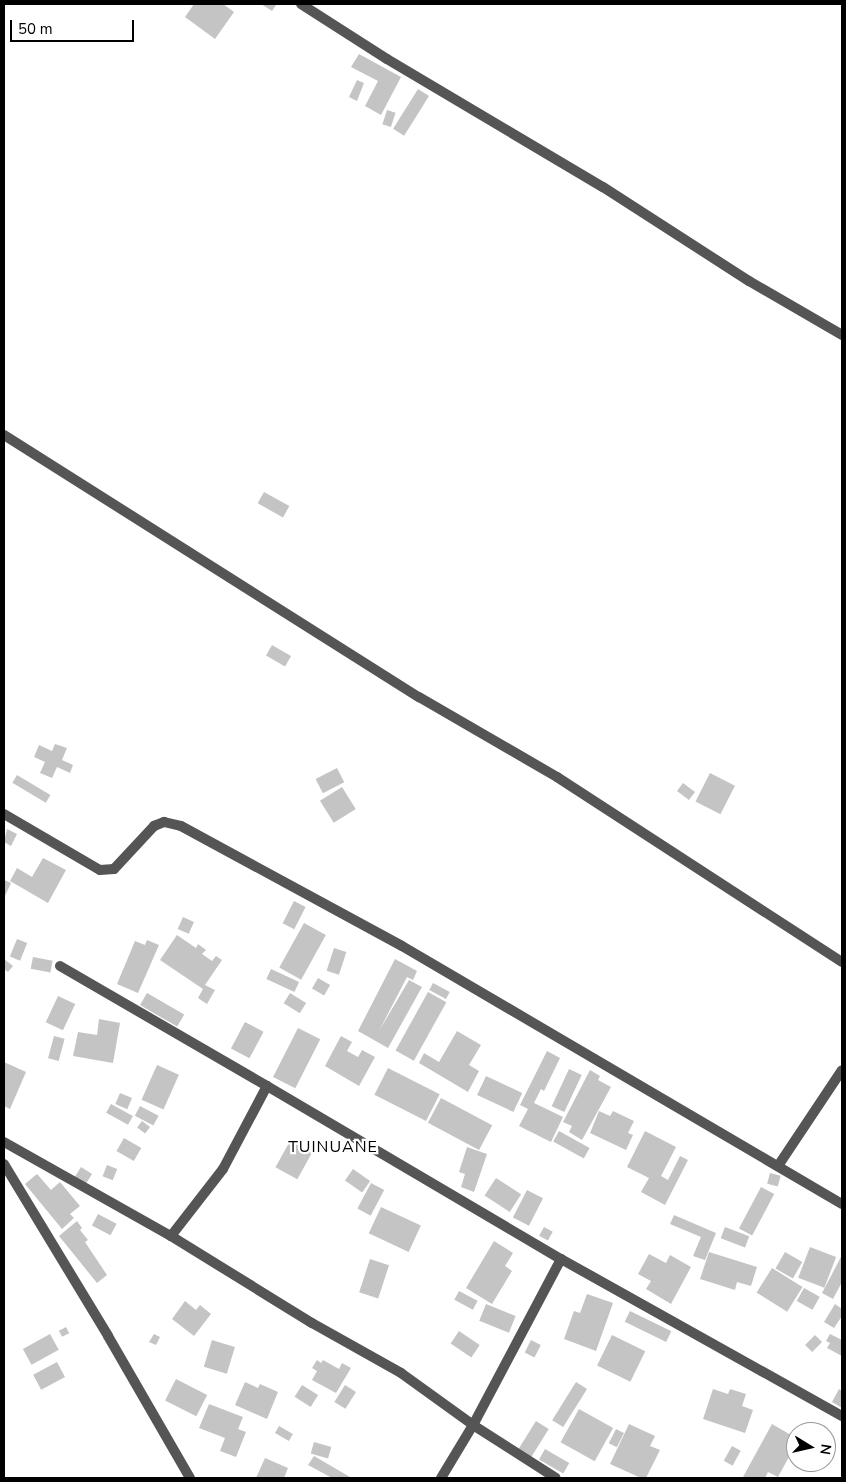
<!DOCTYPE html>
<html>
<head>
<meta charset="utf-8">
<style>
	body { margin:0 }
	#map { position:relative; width:846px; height:1482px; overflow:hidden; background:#fff; font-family:"Nunito Sans",sans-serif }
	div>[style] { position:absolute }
	.building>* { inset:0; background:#c4c4c4; transform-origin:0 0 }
	.street>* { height:10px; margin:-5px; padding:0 5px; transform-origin:5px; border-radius:5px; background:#555 }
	span { translate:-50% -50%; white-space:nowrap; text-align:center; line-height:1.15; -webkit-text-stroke:4.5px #fff; paint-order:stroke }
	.quarter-label { font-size:16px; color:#000; letter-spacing:1px }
	.frame { position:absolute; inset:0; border:5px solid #000; pointer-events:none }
	.north { position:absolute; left:786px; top:1422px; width:50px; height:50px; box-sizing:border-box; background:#fff; border:1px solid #999; border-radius:50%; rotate:99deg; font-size:14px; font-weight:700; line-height:20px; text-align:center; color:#000 }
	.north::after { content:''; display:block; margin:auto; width:18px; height:22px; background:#000; clip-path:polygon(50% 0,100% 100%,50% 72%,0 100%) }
	.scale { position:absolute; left:10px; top:20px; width:124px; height:22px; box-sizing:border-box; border:2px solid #000; border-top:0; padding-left:6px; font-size:15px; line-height:18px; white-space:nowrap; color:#000; -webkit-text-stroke:4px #fff; paint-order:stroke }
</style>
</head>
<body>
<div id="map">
	<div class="building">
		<i style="clip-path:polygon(194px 4px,223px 4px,234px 12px,215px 39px,185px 17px)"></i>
		<i style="clip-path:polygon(261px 4px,275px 4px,276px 5px,272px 11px)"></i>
		<i style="clip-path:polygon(359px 54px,401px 77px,381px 115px,365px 106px,378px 81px,351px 67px)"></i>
		<i style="clip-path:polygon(357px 80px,364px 83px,357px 101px,349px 97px)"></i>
		<i style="left:418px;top:89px;width:13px;height:47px;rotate:32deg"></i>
		<i style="left:387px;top:110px;width:9px;height:15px;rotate:18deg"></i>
		<i style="left:264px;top:492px;width:29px;height:13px;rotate:29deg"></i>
		<i style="left:272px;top:645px;width:22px;height:12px;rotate:30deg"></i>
		<i style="clip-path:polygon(55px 744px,67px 748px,62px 760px,73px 765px,70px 773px,57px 767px,52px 778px,40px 773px,45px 762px,34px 757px,39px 745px,52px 751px)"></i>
		<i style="left:337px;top:768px;width:16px;height:24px;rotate:63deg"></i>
		<i style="left:710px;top:773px;width:28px;height:32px;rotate:27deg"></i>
		<i style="left:17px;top:775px;width:39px;height:9px;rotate:31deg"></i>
		<i style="left:683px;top:783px;width:15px;height:10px;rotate:37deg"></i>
		<i style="left:342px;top:787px;width:26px;height:26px;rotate:58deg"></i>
		<i style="clip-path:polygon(7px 829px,17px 834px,11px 846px,4px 842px)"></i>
		<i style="clip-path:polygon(43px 858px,66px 870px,48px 903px,10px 881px,17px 868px,32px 877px)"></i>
		<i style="clip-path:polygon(4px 880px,11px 883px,4px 898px)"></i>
		<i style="left:294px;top:901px;width:13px;height:25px;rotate:27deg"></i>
		<i style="left:183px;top:917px;width:12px;height:13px;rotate:24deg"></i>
		<i style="left:304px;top:923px;width:25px;height:51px;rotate:29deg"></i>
		<i style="clip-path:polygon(177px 935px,196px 948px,198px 944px,206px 950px,202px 954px,212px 961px,216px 956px,222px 960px,205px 985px,215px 990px,207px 1004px,198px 998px,203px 989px,160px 960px)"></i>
		<i style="left:17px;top:939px;width:11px;height:19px;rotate:22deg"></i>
		<i style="clip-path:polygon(147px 940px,159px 945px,138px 993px,117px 984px,135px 941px,145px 945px)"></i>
		<i style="left:334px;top:948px;width:13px;height:24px;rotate:18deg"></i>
		<i style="left:33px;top:957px;width:20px;height:12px;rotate:11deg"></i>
		<i style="clip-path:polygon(4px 959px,13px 966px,8px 972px,4px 969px)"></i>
		<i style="clip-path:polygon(395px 959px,417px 971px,413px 980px,407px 977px,379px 1031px,409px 980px,422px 987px,388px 1048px,358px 1031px)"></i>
		<i style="left:271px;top:969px;width:31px;height:11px;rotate:25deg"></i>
		<i style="left:318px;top:978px;width:14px;height:12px;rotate:30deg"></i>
		<i style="left:433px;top:983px;width:19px;height:8px;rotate:28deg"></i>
		<i style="left:428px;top:992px;width:21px;height:67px;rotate:29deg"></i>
		<i style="left:147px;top:993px;width:43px;height:14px;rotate:30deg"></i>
		<i style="left:290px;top:993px;width:19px;height:12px;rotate:32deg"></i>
		<i style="left:58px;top:996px;width:19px;height:29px;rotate:25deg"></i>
		<i style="clip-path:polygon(99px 1019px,120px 1023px,113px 1063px,73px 1056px,78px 1032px,97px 1035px)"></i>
		<i style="left:245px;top:1022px;width:21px;height:30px;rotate:28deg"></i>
		<i style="left:298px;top:1028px;width:25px;height:55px;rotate:27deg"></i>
		<i style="clip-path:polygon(457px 1031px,481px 1045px,469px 1065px,479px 1071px,468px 1092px,419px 1063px,424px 1053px,439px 1062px)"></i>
		<i style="left:54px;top:1036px;width:11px;height:23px;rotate:15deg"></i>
		<i style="clip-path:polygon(341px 1036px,352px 1042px,347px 1051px,358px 1057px,362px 1050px,375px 1057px,359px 1086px,325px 1066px)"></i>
		<i style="clip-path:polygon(547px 1051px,560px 1058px,544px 1091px,541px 1089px,534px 1103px,563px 1117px,551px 1142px,519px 1126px,528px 1109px,520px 1105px)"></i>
		<i style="clip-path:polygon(4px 1062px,26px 1072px,10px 1109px,4px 1106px)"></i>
		<i style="left:157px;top:1065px;width:24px;height:38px;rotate:24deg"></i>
		<i style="left:388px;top:1068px;width:58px;height:30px;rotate:27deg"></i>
		<i style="left:569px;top:1069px;width:14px;height:41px;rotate:25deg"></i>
		<i style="clip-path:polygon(590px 1070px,600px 1076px,598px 1080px,611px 1087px,582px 1140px,569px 1132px,572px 1126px,563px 1122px)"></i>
		<i style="left:486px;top:1076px;width:40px;height:21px;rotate:25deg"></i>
		<i style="left:120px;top:1093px;width:13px;height:12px;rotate:23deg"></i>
		<i style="left:441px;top:1098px;width:58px;height:28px;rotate:28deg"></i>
		<i style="left:111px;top:1104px;width:25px;height:10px;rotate:29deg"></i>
		<i style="left:140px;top:1106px;width:21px;height:11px;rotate:28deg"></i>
		<i style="clip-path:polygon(599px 1111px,610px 1116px,613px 1111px,634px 1121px,628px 1133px,633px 1135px,626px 1150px,590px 1133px)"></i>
		<i style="left:142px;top:1121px;width:10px;height:8px;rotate:37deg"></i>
		<i style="left:559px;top:1131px;width:35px;height:12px;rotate:29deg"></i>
		<i style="clip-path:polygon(645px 1131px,676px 1147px,661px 1176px,668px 1180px,680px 1156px,688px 1160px,665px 1205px,641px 1192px,649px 1178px,627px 1167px)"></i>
		<i style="left:124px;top:1138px;width:20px;height:15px;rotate:30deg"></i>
		<i style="left:290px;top:1141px;width:25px;height:30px;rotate:29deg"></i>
		<i style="clip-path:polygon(467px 1147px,487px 1154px,474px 1192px,461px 1187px,465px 1174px,459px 1172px)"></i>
		<i style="left:107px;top:1165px;width:11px;height:12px;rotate:22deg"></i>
		<i style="left:81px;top:1167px;width:13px;height:13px;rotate:32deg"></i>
		<i style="left:353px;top:1169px;width:21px;height:14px;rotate:35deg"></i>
		<i style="left:770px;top:1173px;width:11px;height:11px;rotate:15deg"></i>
		<i style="clip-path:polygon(37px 1174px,51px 1190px,60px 1182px,80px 1206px,70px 1214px,74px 1218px,62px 1229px,25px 1184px)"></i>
		<i style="left:496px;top:1178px;width:30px;height:21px;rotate:33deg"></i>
		<i style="left:371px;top:1183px;width:15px;height:29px;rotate:28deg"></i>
		<i style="left:761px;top:1187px;width:15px;height:47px;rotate:28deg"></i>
		<i style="left:527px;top:1190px;width:18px;height:31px;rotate:27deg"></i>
		<i style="left:381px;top:1207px;width:44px;height:29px;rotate:25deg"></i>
		<i style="left:98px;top:1214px;width:21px;height:13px;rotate:28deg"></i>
		<i style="clip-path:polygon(674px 1215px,716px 1233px,705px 1260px,693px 1256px,701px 1237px,670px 1224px)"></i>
		<i style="clip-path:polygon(77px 1221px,82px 1228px,80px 1230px,88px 1240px,85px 1242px,107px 1275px,97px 1283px,59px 1236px)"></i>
		<i style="left:544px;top:1227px;width:10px;height:10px;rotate:29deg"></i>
		<i style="left:725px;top:1227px;width:26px;height:12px;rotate:21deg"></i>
		<i style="clip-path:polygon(494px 1241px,513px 1253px,505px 1266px,512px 1271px,492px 1304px,466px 1288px)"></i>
		<i style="left:810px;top:1247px;width:28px;height:33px;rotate:21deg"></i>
		<i style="clip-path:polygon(709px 1252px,757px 1267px,751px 1286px,737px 1282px,735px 1290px,700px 1279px)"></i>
		<i style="left:785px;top:1252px;width:20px;height:19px;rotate:30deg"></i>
		<i style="clip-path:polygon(649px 1254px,666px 1263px,670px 1255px,691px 1267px,671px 1304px,646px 1289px,651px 1281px,638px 1274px)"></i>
		<i style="clip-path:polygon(842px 1255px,842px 1282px,833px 1299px,822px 1293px)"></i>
		<i style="left:370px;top:1259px;width:20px;height:35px;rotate:18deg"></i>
		<i style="left:772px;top:1268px;width:36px;height:29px;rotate:32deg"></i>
		<i style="left:804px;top:1288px;width:18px;height:15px;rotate:29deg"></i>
		<i style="left:459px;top:1291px;width:21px;height:10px;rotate:28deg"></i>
		<i style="clip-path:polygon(587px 1294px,613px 1303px,596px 1351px,564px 1339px,574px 1311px,580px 1313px)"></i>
		<i style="clip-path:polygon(185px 1301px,196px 1310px,200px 1305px,211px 1314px,194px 1336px,172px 1319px)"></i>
		<i style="left:486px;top:1304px;width:32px;height:18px;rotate:22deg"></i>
		<i style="clip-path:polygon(835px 1304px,842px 1309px,842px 1316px,834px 1328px,824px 1322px)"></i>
		<i style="left:630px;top:1311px;width:46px;height:12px;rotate:26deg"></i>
		<i style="left:66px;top:1327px;width:7px;height:8px;rotate:63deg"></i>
		<i style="left:459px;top:1331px;width:25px;height:15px;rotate:34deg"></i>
		<i style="left:50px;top:1334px;width:18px;height:31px;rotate:61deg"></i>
		<i style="clip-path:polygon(154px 1334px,160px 1337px,156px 1345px,149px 1342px)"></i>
		<i style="clip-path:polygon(830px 1334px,842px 1340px,842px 1356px,827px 1348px,830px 1343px,826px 1341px)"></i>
		<i style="left:612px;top:1335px;width:37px;height:34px;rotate:26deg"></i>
		<i style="left:815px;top:1335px;width:10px;height:14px;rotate:45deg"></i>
		<i style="left:212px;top:1340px;width:24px;height:28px;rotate:17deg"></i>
		<i style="left:531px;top:1340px;width:11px;height:14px;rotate:27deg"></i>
		<i style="clip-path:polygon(317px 1360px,321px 1363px,323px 1360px,339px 1369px,342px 1363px,351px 1368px,336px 1393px,312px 1380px,317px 1371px,312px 1368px)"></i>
		<i style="left:57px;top:1362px;width:17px;height:27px;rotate:62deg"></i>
		<i style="left:176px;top:1379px;width:35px;height:24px;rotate:27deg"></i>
		<i style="clip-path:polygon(245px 1382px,258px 1388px,260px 1384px,278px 1392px,267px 1419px,235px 1405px)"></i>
		<i style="left:576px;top:1382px;width:13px;height:45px;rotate:32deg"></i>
		<i style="left:302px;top:1385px;width:19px;height:14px;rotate:32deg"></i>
		<i style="left:345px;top:1385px;width:13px;height:20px;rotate:32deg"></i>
		<i style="clip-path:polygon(713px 1389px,728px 1394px,730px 1389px,746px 1394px,742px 1406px,753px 1410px,745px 1433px,703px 1419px)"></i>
		<i style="clip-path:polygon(839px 1389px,842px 1391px,842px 1408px,832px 1402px)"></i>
		<i style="clip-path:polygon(209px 1404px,243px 1417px,238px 1429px,246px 1432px,236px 1457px,220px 1451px,225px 1438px,199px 1428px)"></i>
		<i style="left:579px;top:1409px;width:39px;height:38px;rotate:29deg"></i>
		<i style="left:536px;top:1421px;width:15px;height:33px;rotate:32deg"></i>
		<i style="clip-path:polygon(629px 1424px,655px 1436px,650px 1446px,660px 1450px,646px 1478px,641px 1478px,610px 1464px)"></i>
		<i style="clip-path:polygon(772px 1424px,796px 1438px,796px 1444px,778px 1477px,768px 1472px,765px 1478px,744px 1478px,743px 1477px)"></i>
		<i style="left:279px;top:1426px;width:16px;height:8px;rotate:30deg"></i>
		<i style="left:616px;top:1429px;width:9px;height:16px;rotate:27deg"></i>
		<i style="left:314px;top:1442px;width:18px;height:12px;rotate:16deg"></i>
		<i style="left:732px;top:1446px;width:10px;height:17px;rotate:29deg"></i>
		<i style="left:545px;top:1449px;width:28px;height:12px;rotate:30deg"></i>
		<i style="clip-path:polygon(314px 1456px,350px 1477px,350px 1478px,332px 1478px,308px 1465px)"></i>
		<i style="clip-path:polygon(265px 1458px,288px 1468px,284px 1478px,256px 1478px)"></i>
	</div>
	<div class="street">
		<i style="left:301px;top:4px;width:102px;rotate:32.6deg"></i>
		<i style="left:387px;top:59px;width:251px;rotate:30.7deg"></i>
		<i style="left:603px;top:187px;width:174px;rotate:32.8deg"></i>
		<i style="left:749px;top:281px;width:108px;rotate:30.1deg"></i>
		<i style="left:4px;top:435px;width:491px;rotate:32.3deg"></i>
		<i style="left:419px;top:697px;width:160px;rotate:30.1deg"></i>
		<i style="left:557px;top:777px;width:340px;rotate:33deg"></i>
		<i style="left:4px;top:814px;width:111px;rotate:30.3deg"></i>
		<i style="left:100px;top:870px;width:14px;rotate:-4deg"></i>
		<i style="left:114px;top:869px;width:59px;rotate:-47.1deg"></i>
		<i style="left:154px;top:826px;width:11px;rotate:-22deg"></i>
		<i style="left:164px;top:822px;width:17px;rotate:13deg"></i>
		<i style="left:181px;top:826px;width:251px;rotate:28.5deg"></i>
		<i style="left:402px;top:946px;width:510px;rotate:30.39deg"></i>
		<i style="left:60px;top:966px;width:239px;rotate:30.1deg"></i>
		<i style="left:4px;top:1142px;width:192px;rotate:29.4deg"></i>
		<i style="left:171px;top:1236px;width:166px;rotate:31.7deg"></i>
		<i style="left:312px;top:1323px;width:102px;rotate:29.3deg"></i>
		<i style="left:401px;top:1373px;width:89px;rotate:35.8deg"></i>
		<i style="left:473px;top:1425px;width:98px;rotate:32.6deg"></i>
		<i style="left:4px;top:1164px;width:201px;rotate:58.8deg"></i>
		<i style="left:108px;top:1336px;width:164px;rotate:60deg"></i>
		<i style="left:778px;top:1166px;width:115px;rotate:-56.3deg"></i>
		<i style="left:171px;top:1236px;width:85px;rotate:-52.2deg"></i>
		<i style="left:223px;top:1169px;width:94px;rotate:-62.1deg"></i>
		<i style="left:267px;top:1086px;width:341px;rotate:30.5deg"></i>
		<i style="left:561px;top:1259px;width:188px;rotate:117.9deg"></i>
		<i style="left:473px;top:1425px;width:62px;rotate:121.1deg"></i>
		<i style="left:561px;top:1259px;width:322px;rotate:29.2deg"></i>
	</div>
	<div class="quarter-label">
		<span style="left:333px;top:1147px">TUINUANE</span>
	</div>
	<div class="frame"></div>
	<div class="north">N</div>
	<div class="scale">50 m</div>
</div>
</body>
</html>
